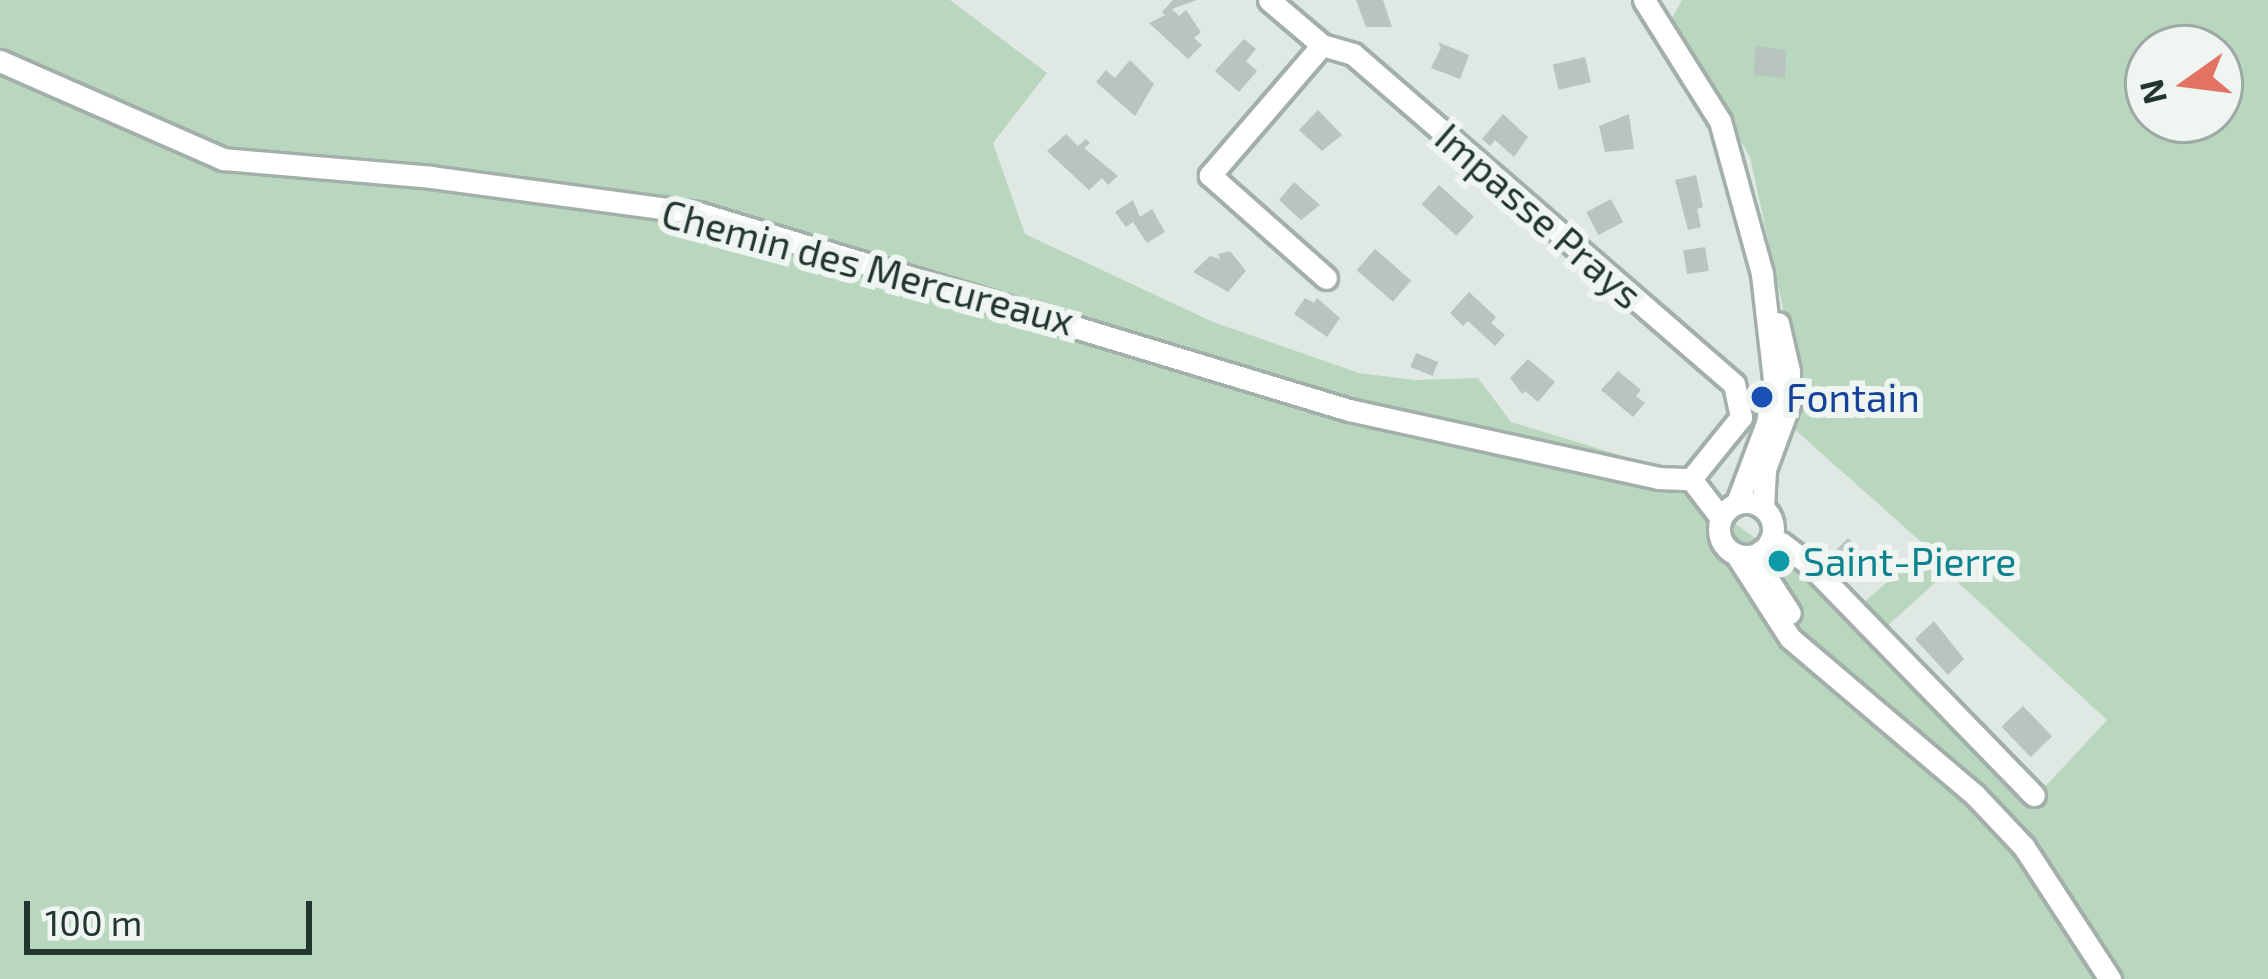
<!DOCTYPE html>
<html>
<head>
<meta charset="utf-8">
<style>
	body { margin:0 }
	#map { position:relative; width:2268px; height:979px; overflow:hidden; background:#dfe8e3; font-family:"Exo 2",sans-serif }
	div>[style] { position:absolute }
	.green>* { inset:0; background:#b9d7be }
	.building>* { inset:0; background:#b7c5be; transform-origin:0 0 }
	.roads { filter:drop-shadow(3px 0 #a3afa9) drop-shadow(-3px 0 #a3afa9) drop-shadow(0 3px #a3afa9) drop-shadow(0 -3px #a3afa9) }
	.minor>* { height:21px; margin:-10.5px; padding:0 10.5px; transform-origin:10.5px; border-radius:10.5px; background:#fff }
	.minor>.ring { margin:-10.5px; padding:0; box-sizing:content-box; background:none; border:21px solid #fff; border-radius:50% }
	.dots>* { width:33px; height:33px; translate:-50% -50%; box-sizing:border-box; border:6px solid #eff5f1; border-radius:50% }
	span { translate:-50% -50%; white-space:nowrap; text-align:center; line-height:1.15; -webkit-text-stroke:12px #eff5f1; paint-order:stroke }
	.street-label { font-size:39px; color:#22362e }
	.transit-label { font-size:39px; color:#164399 }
	.left { translate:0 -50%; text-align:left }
	.culture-label { font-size:39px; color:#0d838f }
	.north { position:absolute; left:2124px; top:24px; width:120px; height:120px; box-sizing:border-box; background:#eff5f1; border:3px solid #9da9a3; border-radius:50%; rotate:256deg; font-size:33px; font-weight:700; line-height:48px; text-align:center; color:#22362e }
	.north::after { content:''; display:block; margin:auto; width:42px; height:54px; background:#e27363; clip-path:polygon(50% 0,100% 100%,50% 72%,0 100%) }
	.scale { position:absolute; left:24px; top:901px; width:288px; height:54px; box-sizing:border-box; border:6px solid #22362e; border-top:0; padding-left:15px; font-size:36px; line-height:42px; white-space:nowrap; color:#22362e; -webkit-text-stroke:9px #eff5f1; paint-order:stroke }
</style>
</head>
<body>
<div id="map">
	<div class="green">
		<i style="clip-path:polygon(evenodd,0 0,950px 0,1047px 73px,993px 143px,1025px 234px,1213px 322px,1359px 373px,1415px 380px,1478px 378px,1511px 422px,1656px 466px,1795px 567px,2029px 804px,2107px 720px,1947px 572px,1885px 628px,1861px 605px,1927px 547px,1793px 428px,1799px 382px,1750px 157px,1671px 20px,1682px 0,2268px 0,2268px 979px,0 979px,0 0,2148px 48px,2220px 48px,2220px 120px,2148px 120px,2148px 48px)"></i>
	</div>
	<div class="building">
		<i style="clip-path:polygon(1173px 0,1197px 0,1172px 9px,1179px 16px,1186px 10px,1201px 32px,1194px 38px,1202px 45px,1188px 59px,1149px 23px,1165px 15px,1162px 12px)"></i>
		<i style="clip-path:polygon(1356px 0,1383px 0,1392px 27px,1366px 27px)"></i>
		<i style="clip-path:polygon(1244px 39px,1256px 49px,1246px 61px,1257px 71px,1239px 92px,1215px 71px)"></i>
		<i style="clip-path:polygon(1438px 42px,1469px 55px,1460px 79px,1431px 68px,1441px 48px)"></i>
		<i style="clip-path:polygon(1755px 46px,1786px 50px,1785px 78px,1754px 75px)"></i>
		<i style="left:1585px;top:57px;width:26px;height:33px;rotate:77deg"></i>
		<i style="clip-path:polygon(1130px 60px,1154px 84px,1135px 116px,1096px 82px,1106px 70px,1115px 78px)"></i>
		<i style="clip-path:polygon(1318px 110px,1342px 135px,1322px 151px,1299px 130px)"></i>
		<i style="clip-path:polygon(1503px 114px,1528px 137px,1514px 157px,1495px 140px,1490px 146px,1482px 139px)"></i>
		<i style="clip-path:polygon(1629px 114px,1634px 149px,1605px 152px,1599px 126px)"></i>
		<i style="clip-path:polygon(1066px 134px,1078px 146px,1086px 139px,1090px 143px,1084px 148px,1118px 176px,1108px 185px,1102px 178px,1089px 190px,1047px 151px)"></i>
		<i style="clip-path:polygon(1696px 175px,1703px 207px,1697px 209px,1701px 227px,1688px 230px,1675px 180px)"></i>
		<i style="clip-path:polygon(1294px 182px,1320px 205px,1301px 220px,1279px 200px)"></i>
		<i style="left:1439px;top:185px;width:47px;height:26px;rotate:42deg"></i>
		<i style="left:1611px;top:199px;width:26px;height:28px;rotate:62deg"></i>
		<i style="clip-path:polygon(1133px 200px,1140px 217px,1152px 209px,1165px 232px,1147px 243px,1133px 222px,1126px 227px,1115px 212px)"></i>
		<i style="left:1705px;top:247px;width:24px;height:22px;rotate:81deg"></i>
		<i style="left:1375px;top:249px;width:48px;height:28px;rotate:41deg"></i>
		<i style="clip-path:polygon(1230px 251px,1246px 271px,1228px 292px,1193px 272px,1210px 256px,1220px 259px,1218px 254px)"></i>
		<i style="clip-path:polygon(1469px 292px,1496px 317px,1491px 323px,1505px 335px,1495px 346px,1468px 321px,1463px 326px,1450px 313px)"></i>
		<i style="clip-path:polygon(1305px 298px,1314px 303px,1317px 298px,1340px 318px,1327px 337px,1294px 314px)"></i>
		<i style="left:1416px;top:353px;width:24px;height:15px;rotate:22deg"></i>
		<i style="clip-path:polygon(1528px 359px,1555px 382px,1538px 402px,1525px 391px,1522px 394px,1510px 378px)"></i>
		<i style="clip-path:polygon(1618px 371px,1641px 390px,1636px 396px,1645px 403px,1633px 417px,1601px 390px)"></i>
		<i style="left:1848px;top:538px;width:38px;height:21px;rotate:45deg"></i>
		<i style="clip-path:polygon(1934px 621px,1964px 659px,1948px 675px,1915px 639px)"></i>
		<i style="left:2023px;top:706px;width:42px;height:30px;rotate:46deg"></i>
	</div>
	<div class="roads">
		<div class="minor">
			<i style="left:1269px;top:0;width:70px;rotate:40.3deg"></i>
			<i style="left:1322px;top:45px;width:32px;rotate:16deg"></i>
			<i style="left:1353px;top:54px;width:504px;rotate:40.9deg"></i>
			<i style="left:1734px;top:384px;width:34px;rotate:78deg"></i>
			<i style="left:1741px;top:417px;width:80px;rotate:128.9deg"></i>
			<i style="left:1644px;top:0;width:143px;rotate:57.9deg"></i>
			<i style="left:1720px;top:121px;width:159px;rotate:74.6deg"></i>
			<i style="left:1762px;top:274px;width:107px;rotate:83.5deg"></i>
			<i style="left:1774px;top:380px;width:44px;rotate:99.2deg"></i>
			<i style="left:1767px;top:423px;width:85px;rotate:110.6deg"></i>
			<i style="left:1322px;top:45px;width:172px;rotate:130.7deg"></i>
			<i style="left:1210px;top:175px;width:155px;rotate:41.6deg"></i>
			<i style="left:0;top:61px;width:244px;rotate:23.7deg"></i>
			<i style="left:223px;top:159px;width:209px;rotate:4.9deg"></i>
			<i style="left:431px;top:177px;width:269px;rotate:7.7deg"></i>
			<i style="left:698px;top:213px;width:680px;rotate:16.84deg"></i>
			<i style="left:1349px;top:410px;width:316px;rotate:12.4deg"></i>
			<i style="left:1658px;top:478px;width:33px;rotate:2deg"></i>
			<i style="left:1691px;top:479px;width:49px;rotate:52.4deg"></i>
			<i class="ring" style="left:1719px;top:502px;width:33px;height:33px"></i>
			<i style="left:1763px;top:508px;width:39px;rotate:-87deg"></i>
			<i style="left:1765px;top:469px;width:69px;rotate:-69.7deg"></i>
			<i style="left:1789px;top:404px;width:33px;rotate:-90deg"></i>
			<i style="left:1789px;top:371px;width:49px;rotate:-102.9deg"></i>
			<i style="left:1770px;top:541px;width:11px;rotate:10deg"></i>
			<i style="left:1781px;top:543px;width:36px;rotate:37deg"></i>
			<i style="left:1810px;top:565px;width:321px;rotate:45.8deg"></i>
			<i style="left:1761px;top:551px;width:31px;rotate:75deg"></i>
			<i style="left:1769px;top:581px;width:38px;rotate:57deg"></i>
			<i style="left:1736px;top:554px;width:100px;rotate:57.3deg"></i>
			<i style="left:1790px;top:638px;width:243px;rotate:40.3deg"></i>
			<i style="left:1975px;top:795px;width:71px;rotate:46.7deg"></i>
			<i style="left:2024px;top:847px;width:158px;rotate:56.9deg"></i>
		</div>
	</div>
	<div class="dots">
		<i style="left:1762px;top:397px;background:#1a4fb4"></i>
		<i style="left:1779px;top:561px;background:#0f9aa8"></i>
	</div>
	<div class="street-label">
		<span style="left:1539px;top:216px;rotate:41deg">Impasse Prays</span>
		<span style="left:868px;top:267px;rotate:15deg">Chemin des Mercureaux</span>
	</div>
	<div class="transit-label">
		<span class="left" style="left:1786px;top:397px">Fontain</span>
	</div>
	<div class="culture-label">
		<span class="left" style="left:1803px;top:561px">Saint-Pierre</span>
	</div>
	<div class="north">N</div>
	<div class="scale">100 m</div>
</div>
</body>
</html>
